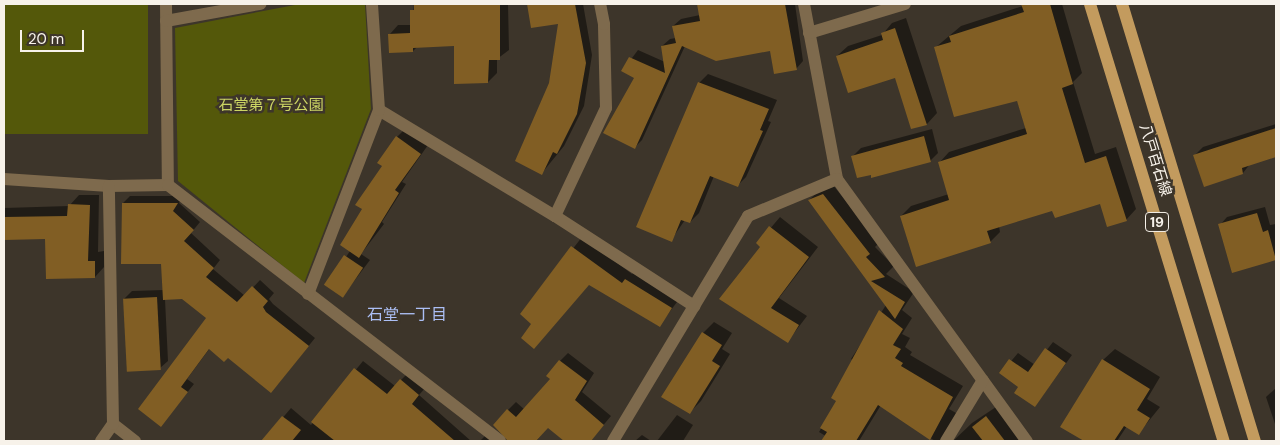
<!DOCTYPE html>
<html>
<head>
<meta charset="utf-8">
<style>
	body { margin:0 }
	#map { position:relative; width:1280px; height:445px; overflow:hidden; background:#3d352a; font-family:"DM Sans","Noto Sans JP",sans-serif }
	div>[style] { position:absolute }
	.green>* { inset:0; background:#54580a; transform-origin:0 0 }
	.shadow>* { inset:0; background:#0007 }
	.building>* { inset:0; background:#815e24; transform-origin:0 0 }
	.minor>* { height:12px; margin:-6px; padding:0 6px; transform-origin:6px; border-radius:6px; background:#7e6a4d }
	.primary>* { height:12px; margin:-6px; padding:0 6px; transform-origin:6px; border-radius:6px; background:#c39b5e }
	span { translate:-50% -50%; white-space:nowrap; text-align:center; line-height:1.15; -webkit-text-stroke:5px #3d352a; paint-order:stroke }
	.shield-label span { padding:1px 4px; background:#3d352a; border:1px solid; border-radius:4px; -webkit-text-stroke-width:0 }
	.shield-label { font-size:14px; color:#f7f2ea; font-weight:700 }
	.park-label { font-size:15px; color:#ccd564 }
	.street-label { font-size:15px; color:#f7f2ea }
	.neighbourhood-label { font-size:16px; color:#acbff5 }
	.frame { position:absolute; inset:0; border:5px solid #f7f2ea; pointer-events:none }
	.scale { position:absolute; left:20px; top:30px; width:64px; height:22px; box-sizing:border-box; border:2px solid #f7f2ea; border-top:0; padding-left:6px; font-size:15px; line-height:18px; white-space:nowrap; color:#f7f2ea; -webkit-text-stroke:4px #3d352a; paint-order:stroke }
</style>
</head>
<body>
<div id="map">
	<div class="green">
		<i style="left:4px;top:4px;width:144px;height:130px"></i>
		<i style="clip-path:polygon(300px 4px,365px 4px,371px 109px,304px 283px,178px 181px,175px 28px)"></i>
	</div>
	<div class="shadow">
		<i style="clip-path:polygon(414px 4px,508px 4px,509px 50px,497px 59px,497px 73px,488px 82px,455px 45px,418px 46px,413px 51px,390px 34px,398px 25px,412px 25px)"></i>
		<i style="clip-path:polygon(529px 4px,583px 4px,592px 55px,584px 106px,564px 146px,542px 173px,559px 23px,532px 27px)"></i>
		<i style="clip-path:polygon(698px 4px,795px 4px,803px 61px,796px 69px,771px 50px,685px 46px,642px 140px,635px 147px,636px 78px,623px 70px,638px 50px,665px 62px,662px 46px,670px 39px,676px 38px,673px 26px,681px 19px,700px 15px)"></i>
		<i style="clip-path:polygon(1022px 4px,1062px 4px,1082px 73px,1073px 82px,1095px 154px,1116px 147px,1136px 209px,1126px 220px,1100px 202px,1053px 209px,999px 226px,1000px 232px,990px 242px,901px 216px,911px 206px,949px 194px,939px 163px,949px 152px,1026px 128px,1017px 100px,936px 47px,961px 26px,1023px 6px)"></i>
		<i style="clip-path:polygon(906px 18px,937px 113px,927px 124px,912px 128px,896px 76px,837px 56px,848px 46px,882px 35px,892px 23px)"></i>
		<i style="clip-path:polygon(708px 74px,777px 100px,768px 121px,771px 122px,746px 177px,737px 186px,714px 176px,699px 213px,690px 222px,685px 220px,671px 240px,699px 83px)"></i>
		<i style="clip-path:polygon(1276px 124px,1276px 156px,1250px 164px,1243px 173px,1195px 155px,1203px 147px)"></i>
		<i style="clip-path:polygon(405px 129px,428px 145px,402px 182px,406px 184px,382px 222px,384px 224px,361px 254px,370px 260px,343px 296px,327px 285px,350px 251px,364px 209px,397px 137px)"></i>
		<i style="clip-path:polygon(932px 129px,938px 153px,930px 161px,872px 173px,853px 156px,861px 148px)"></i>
		<i style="clip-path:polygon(833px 185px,879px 243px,875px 247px,894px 266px,886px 274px,914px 292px,902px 310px,912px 318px,902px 334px,910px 338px,905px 347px,912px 352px,910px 355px,963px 386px,949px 409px,956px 413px,944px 441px,935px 441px,881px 405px,859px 441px,834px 441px,819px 432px,838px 401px,855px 361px,851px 359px,886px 305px,809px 200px,819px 191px)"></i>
		<i style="clip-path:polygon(79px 195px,99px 195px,98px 252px,104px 251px,104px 267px,95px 277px,46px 238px,4px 239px,4px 208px,69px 206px)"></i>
		<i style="clip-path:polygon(130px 196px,184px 196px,179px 203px,200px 222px,191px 233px,220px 260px,213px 269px,245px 296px,260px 280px,274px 293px,269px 299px,273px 304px,315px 338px,278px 384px,210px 348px,187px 379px,194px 384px,161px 425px,208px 318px,182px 297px,165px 299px,168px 361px,160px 368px,124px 299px,132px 291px,163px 290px,162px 263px,123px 203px)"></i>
		<i style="clip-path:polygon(1265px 207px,1270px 225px,1276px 224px,1276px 259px,1233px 271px,1220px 225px,1227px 217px)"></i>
		<i style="clip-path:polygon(780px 217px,818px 247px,779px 298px,807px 316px,788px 341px,721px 298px,762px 247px,758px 243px)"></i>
		<i style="clip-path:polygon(582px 237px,632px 274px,635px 271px,680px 298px,659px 326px,590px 284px,533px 323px,522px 314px)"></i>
		<i style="clip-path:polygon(714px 322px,732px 333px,722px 349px,730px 354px,701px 401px,689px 413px,703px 333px)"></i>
		<i style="clip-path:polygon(1053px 342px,1072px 355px,1035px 406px,1020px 386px,1001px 373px,1018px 353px,1035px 365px)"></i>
		<i style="clip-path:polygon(1115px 349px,1160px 377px,1147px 399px,1160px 407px,1139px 433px,1127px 426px,1117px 441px,1086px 441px,1062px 426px,1103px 360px)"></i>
		<i style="clip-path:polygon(568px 353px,594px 373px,582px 392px,611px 416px,590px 441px,566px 441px,549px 426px,536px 441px,508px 441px,508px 410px,516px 402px,525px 410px,552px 379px,560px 361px)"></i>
		<i style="clip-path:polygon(363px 361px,395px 386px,409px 372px,426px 387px,419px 395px,471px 441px,419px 441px,412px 435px,406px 441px,263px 441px,291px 408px,311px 425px)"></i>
		<i style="clip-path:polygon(1276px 388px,1276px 427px,1266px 397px)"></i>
		<i style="clip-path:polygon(996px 407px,1021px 441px,953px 441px,972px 423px)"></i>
		<i style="clip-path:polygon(677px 415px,693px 425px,683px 441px,657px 441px)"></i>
		<i style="clip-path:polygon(491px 430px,507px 441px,480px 441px)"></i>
		<i style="clip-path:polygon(642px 435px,651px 441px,635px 441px)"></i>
	</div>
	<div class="building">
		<i style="clip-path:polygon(414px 4px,500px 4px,500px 60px,489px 60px,488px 83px,454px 84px,454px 46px,413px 48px,413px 52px,389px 53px,388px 34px,410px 33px,410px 10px,414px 10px)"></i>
		<i style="clip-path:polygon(527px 4px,575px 4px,586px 63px,577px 114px,557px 154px,553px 152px,542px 175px,515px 161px,549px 83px,558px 24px,531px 28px)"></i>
		<i style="clip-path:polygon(697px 4px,785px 4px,797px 70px,774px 74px,770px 51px,716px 61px,682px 46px,635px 149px,603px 133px,634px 78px,621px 71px,629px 57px,665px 73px,661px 46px,676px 43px,672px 26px,700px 21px)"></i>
		<i style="clip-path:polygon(1021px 4px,1050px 4px,1073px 84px,1062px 88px,1085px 163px,1106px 156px,1127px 221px,1107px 227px,1100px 204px,1055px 218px,1052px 211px,987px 231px,991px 243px,916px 267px,900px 216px,949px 200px,938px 162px,1027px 134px,1017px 101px,954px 117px,934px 47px,951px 42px,949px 36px,1024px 12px)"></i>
		<i style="clip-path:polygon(895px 28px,927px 125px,911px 129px,895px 78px,848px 93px,836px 56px,883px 40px,881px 33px)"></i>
		<i style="clip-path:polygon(698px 82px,769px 109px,760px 130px,763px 131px,738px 187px,710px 176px,690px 223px,681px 220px,672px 242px,636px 227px)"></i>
		<i style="clip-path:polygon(1276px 128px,1276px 157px,1242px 168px,1243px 174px,1204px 187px,1193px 155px)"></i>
		<i style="clip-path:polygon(396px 136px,421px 154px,395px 190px,399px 193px,359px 258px,340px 245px,362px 209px,355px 205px,382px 166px,377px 163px)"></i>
		<i style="clip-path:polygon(924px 136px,931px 162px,871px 178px,871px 175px,857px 178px,851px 156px)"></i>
		<i style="clip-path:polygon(823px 194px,870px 254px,866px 257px,885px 277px,871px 281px,905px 302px,895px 319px,808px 200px)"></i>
		<i style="clip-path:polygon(122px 203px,178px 203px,173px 211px,194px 230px,184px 241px,214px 268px,206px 277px,237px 302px,252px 286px,268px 301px,263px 307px,266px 312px,309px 346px,271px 393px,228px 358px,224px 362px,209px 349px,181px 387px,188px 392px,161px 427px,138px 409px,206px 318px,182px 299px,163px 300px,161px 264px,121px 264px)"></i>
		<i style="clip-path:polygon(68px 204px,90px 205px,88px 261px,95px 261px,95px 278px,46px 279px,45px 239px,4px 240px,4px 217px,67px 216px)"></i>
		<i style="clip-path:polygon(1257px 213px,1263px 232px,1268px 230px,1276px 260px,1232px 273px,1218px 224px)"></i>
		<i style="clip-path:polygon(769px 226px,809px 257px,771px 308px,799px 325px,788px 343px,719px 299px,760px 247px,756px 243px)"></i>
		<i style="clip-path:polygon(571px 246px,622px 283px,625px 279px,672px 308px,660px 327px,589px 285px,534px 349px,521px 338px,531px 324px,520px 314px)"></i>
		<i style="left:344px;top:255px;width:23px;height:36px;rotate:34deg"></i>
		<i style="left:157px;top:297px;width:73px;height:34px;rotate:87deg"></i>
		<i style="clip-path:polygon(879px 310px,903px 329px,893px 345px,901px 349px,895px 358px,903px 363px,901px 366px,953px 397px,930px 440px,878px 405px,856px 441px,821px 441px,827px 432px,820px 428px,836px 401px,831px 398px)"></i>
		<i style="clip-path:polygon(702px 332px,722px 345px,712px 361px,720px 366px,690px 414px,661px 397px)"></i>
		<i style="clip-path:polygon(1045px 348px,1066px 363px,1035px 407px,1014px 393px,1018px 387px,999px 373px,1009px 359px,1028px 372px)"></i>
		<i style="clip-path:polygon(1102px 359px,1150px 389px,1137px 410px,1150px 418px,1139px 435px,1124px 426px,1114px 441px,1084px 441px,1060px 427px)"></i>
		<i style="clip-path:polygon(559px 360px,587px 381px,575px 400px,604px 425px,591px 441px,564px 441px,548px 428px,536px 441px,508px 441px,493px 425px,507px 409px,516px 417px,550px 379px,546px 376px)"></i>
		<i style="clip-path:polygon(354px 368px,387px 394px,400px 379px,419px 395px,412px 404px,455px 441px,335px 441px,311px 422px)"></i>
		<i style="clip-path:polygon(282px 416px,301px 430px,292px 441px,261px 441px)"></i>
		<i style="clip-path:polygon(986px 416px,1005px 441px,983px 441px,972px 427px)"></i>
	</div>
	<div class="minor">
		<i style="left:166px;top:4px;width:181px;rotate:89.4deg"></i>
		<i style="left:804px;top:4px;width:178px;rotate:79.3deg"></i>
		<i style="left:837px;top:179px;width:324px;rotate:54.1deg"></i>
		<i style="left:166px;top:21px;width:96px;rotate:-10.3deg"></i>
		<i style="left:809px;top:33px;width:100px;rotate:-16.8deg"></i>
		<i style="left:379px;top:110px;width:205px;rotate:31.1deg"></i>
		<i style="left:555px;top:216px;width:166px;rotate:32.9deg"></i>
		<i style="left:4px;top:179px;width:105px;rotate:3.8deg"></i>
		<i style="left:109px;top:186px;width:59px;rotate:-1deg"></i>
		<i style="left:168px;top:185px;width:419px;rotate:37.6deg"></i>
		<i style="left:555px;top:216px;width:119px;rotate:-64.7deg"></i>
		<i style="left:606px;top:108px;width:84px;rotate:-91.4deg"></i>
		<i style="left:604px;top:24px;width:20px;rotate:-101deg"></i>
		<i style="left:308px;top:294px;width:197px;rotate:-68.9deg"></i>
		<i style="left:379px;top:110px;width:106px;rotate:-93.8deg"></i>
		<i style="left:113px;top:424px;width:28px;rotate:38deg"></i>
		<i style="left:101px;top:441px;width:21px;rotate:-55deg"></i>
		<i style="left:113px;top:424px;width:238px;rotate:-91deg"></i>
		<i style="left:613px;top:441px;width:262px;rotate:-59deg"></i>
		<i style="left:748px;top:216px;width:96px;rotate:-22.6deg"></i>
		<i style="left:946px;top:441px;width:71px;rotate:-58.8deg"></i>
	</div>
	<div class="primary">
		<i style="left:1090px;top:4px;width:457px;rotate:73deg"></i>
		<i style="left:1122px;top:4px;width:457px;rotate:73.1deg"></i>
	</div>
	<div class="shield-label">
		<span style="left:1157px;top:222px">19</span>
	</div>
	<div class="park-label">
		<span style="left:271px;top:106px">石堂第７号公園</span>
	</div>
	<div class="street-label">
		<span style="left:1155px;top:160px;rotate:73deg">八戸百石線</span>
	</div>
	<div class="neighbourhood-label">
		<span style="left:407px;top:315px">石堂一丁目</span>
	</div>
	<div class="frame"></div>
	<div class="scale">20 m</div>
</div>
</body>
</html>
